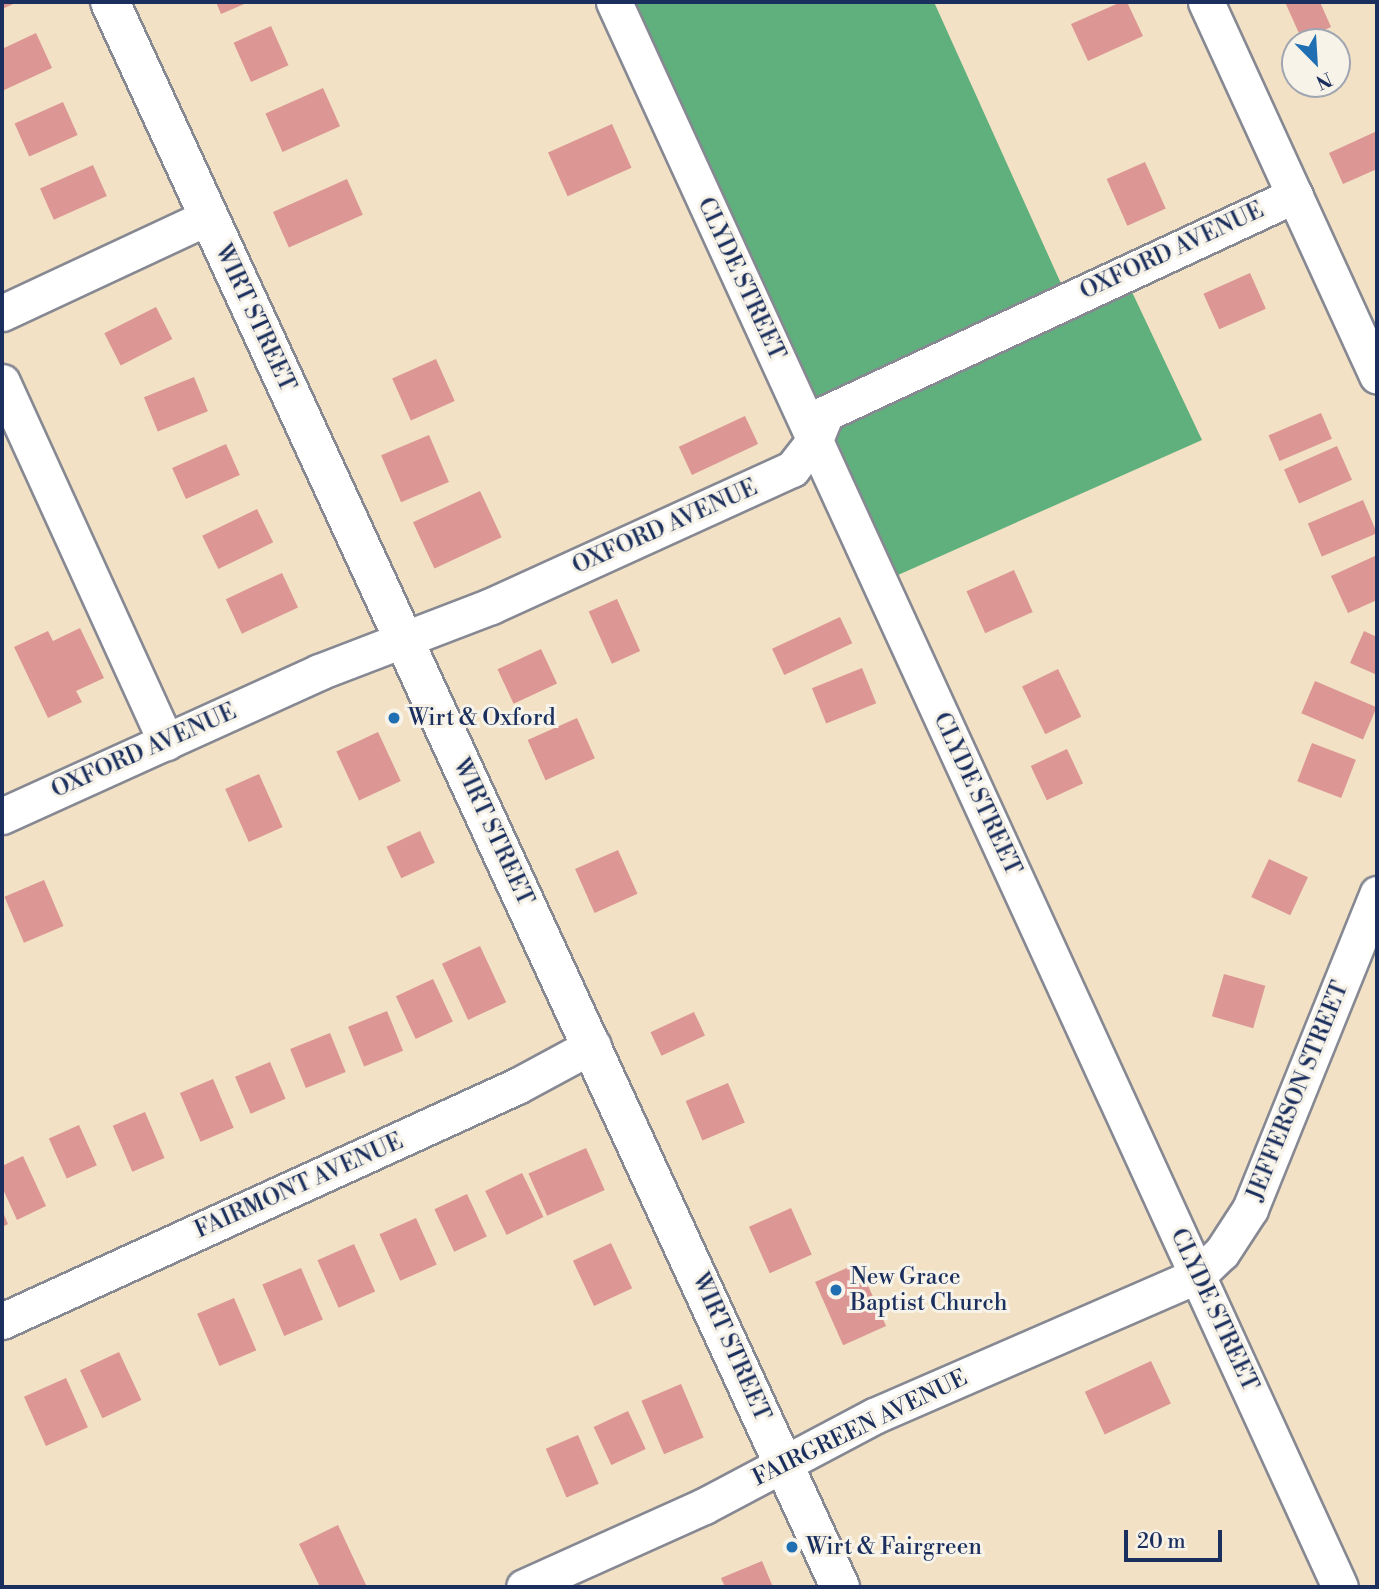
<!DOCTYPE html>
<html>
<head>
<meta charset="utf-8">
<style>
	body { margin:0 }
	#map { position:relative; width:1379px; height:1589px; overflow:hidden; background:#f2e1c5; font-family:"Libre Bodoni",serif }
	div>[style] { position:absolute }
	.forest>* { inset:0; background:#60b07d }
	.building>* { inset:0; background:#dc9795; transform-origin:0 0 }
	.roads { filter:drop-shadow(2px 0 #868892) drop-shadow(-2px 0 #868892) drop-shadow(0 2px #868892) drop-shadow(0 -2px #868892) }
	.minor>* { height:35px; margin:-17.5px; padding:0 17.5px; transform-origin:17.5px; border-radius:17.5px; background:#fff }
	.major>* { height:38px; margin:-19px; padding:0 19px; transform-origin:19px; border-radius:19px; background:#fff }
	.dots>* { width:19px; height:19px; translate:-50% -50%; box-sizing:border-box; border:4px solid #f7f3e8; border-radius:50% }
	span { translate:-50% -50%; white-space:nowrap; text-align:center; line-height:1.15; -webkit-text-stroke:6px #f7f3e8; paint-order:stroke }
	.street-label { font-size:23px; color:#1b2f5e }
	.poi-label { font-size:23px; color:#1b2f5e }
	.left { translate:0 -50%; text-align:left }
	.frame { position:absolute; inset:0; border:4px solid #1b2f5e; pointer-events:none }
	.north { position:absolute; left:1281px; top:28px; width:70px; height:70px; box-sizing:border-box; background:#f7f3e8; border:2px solid #9fa5b1; border-radius:50%; rotate:156deg; font-size:19px; font-weight:700; line-height:28px; text-align:center; color:#1b2f5e }
	.north::after { content:''; display:block; margin:auto; width:24px; height:32px; background:#1f6fb2; clip-path:polygon(50% 0,100% 100%,50% 72%,0 100%) }
	.scale { position:absolute; left:1124px; top:1530px; width:98px; height:32px; box-sizing:border-box; border:4px solid #1b2f5e; border-top:0; padding-left:9px; font-size:21px; line-height:24px; white-space:nowrap; color:#1b2f5e; -webkit-text-stroke:5px #f7f3e8; paint-order:stroke }
</style>
</head>
<body>
<div id="map">
	<div class="forest">
		<i style="clip-path:polygon(614px 2px,934px 2px,1068px 299px,1123px 273px,1202px 440px,880px 583px)"></i>
	</div>
	<div class="building">
		<i style="clip-path:polygon(2px 2px,18px 2px,2px 9px)"></i>
		<i style="clip-path:polygon(216px 2px,249px 2px,221px 14px)"></i>
		<i style="clip-path:polygon(1121px 2px,1127px 2px,1143px 36px,1088px 61px,1071px 24px)"></i>
		<i style="clip-path:polygon(1285px 2px,1320px 2px,1331px 27px,1302px 40px)"></i>
		<i style="left:271px;top:26px;width:43px;height:41px;rotate:66deg"></i>
		<i style="clip-path:polygon(36px 33px,52px 68px,2px 91px,2px 49px)"></i>
		<i style="left:323px;top:88px;width:42px;height:63px;rotate:66deg"></i>
		<i style="left:63px;top:102px;width:36px;height:53px;rotate:66deg"></i>
		<i style="left:612px;top:124px;width:48px;height:70px;rotate:66deg"></i>
		<i style="clip-path:polygon(1377px 131px,1377px 169px,1343px 184px,1329px 153px)"></i>
		<i style="left:1145px;top:162px;width:51px;height:42px;rotate:66deg"></i>
		<i style="left:93px;top:165px;width:34px;height:58px;rotate:66deg"></i>
		<i style="left:347px;top:179px;width:39px;height:81px;rotate:66deg"></i>
		<i style="left:1250px;top:273px;width:39px;height:51px;rotate:66deg"></i>
		<i style="left:156px;top:307px;width:36px;height:58px;rotate:63deg"></i>
		<i style="left:436px;top:359px;width:46px;height:48px;rotate:66deg"></i>
		<i style="left:194px;top:377px;width:37px;height:54px;rotate:68deg"></i>
		<i style="left:1321px;top:413px;width:28px;height:57px;rotate:67deg"></i>
		<i style="left:745px;top:416px;width:31px;height:73px;rotate:65deg"></i>
		<i style="left:429px;top:435px;width:51px;height:52px;rotate:67deg"></i>
		<i style="left:226px;top:444px;width:34px;height:59px;rotate:66deg"></i>
		<i style="left:1337px;top:446px;width:37px;height:58px;rotate:66deg"></i>
		<i style="left:480px;top:491px;width:51px;height:74px;rotate:65deg"></i>
		<i style="left:1363px;top:500px;width:36px;height:60px;rotate:67deg"></i>
		<i style="left:257px;top:509px;width:37px;height:61px;rotate:64deg"></i>
		<i style="clip-path:polygon(1377px 555px,1377px 600px,1348px 613px,1331px 576px)"></i>
		<i style="left:1014px;top:570px;width:46px;height:52px;rotate:66deg"></i>
		<i style="left:282px;top:573px;width:38px;height:62px;rotate:65deg"></i>
		<i style="left:617px;top:599px;width:57px;height:31px;rotate:66deg"></i>
		<i style="left:840px;top:617px;width:29px;height:75px;rotate:65deg"></i>
		<i style="clip-path:polygon(80px 628px,104px 678px,76px 691px,82px 702px,48px 718px,14px 647px,48px 631px,53px 641px)"></i>
		<i style="clip-path:polygon(1364px 631px,1377px 637px,1377px 675px,1350px 663px)"></i>
		<i style="left:541px;top:649px;width:38px;height:48px;rotate:65deg"></i>
		<i style="left:862px;top:668px;width:38px;height:54px;rotate:68deg"></i>
		<i style="left:1058px;top:669px;width:53px;height:40px;rotate:64deg"></i>
		<i style="left:1315px;top:681px;width:67px;height:35px;rotate:23deg"></i>
		<i style="left:577px;top:718px;width:44px;height:54px;rotate:66deg"></i>
		<i style="left:378px;top:732px;width:54px;height:46px;rotate:65deg"></i>
		<i style="left:1312px;top:743px;width:47px;height:41px;rotate:21deg"></i>
		<i style="left:1067px;top:749px;width:38px;height:40px;rotate:65deg"></i>
		<i style="left:259px;top:774px;width:58px;height:37px;rotate:66deg"></i>
		<i style="left:420px;top:831px;width:35px;height:37px;rotate:65deg"></i>
		<i style="left:618px;top:850px;width:48px;height:47px;rotate:66deg"></i>
		<i style="left:1269px;top:859px;width:43px;height:42px;rotate:25deg"></i>
		<i style="left:44px;top:880px;width:50px;height:43px;rotate:67deg"></i>
		<i style="left:480px;top:946px;width:62px;height:42px;rotate:65deg"></i>
		<i style="left:1224px;top:974px;width:43px;height:44px;rotate:16deg"></i>
		<i style="left:433px;top:979px;width:47px;height:41px;rotate:65deg"></i>
		<i style="left:387px;top:1011px;width:43px;height:42px;rotate:68deg"></i>
		<i style="left:694px;top:1012px;width:26px;height:48px;rotate:65deg"></i>
		<i style="left:330px;top:1033px;width:42px;height:43px;rotate:68deg"></i>
		<i style="left:270px;top:1062px;width:40px;height:38px;rotate:67deg"></i>
		<i style="left:213px;top:1079px;width:53px;height:36px;rotate:67deg"></i>
		<i style="left:728px;top:1083px;width:43px;height:46px;rotate:67deg"></i>
		<i style="left:145px;top:1112px;width:50px;height:35px;rotate:67deg"></i>
		<i style="left:79px;top:1125px;width:44px;height:33px;rotate:66deg"></i>
		<i style="left:586px;top:1148px;width:46px;height:63px;rotate:66deg"></i>
		<i style="clip-path:polygon(23px 1156px,46px 1206px,17px 1220px,2px 1187px,2px 1166px)"></i>
		<i style="left:522px;top:1173px;width:49px;height:41px;rotate:64deg"></i>
		<i style="left:467px;top:1194px;width:47px;height:36px;rotate:65deg"></i>
		<i style="left:791px;top:1208px;width:51px;height:46px;rotate:66deg"></i>
		<i style="clip-path:polygon(2px 1210px,8px 1224px,2px 1227px)"></i>
		<i style="left:416px;top:1218px;width:51px;height:40px;rotate:66deg"></i>
		<i style="left:611px;top:1243px;width:50px;height:42px;rotate:65deg"></i>
		<i style="left:354px;top:1244px;width:52px;height:40px;rotate:66deg"></i>
		<i style="left:858px;top:1263px;width:69px;height:47px;rotate:66deg"></i>
		<i style="left:301px;top:1268px;width:56px;height:42px;rotate:67deg"></i>
		<i style="left:234px;top:1298px;width:57px;height:40px;rotate:67deg"></i>
		<i style="left:119px;top:1352px;width:53px;height:43px;rotate:65deg"></i>
		<i style="left:1151px;top:1361px;width:47px;height:73px;rotate:65deg"></i>
		<i style="left:66px;top:1378px;width:54px;height:46px;rotate:66deg"></i>
		<i style="left:681px;top:1384px;width:58px;height:43px;rotate:67deg"></i>
		<i style="left:628px;top:1411px;width:42px;height:38px;rotate:65deg"></i>
		<i style="left:578px;top:1435px;width:53px;height:35px;rotate:67deg"></i>
		<i style="clip-path:polygon(338px 1525px,366px 1585px,361px 1587px,320px 1587px,299px 1544px)"></i>
		<i style="clip-path:polygon(762px 1561px,773px 1587px,725px 1587px,721px 1578px)"></i>
	</div>
	<div class="roads">
		<div class="minor">
			<i style="left:614px;top:2px;width:1743px;rotate:65.39deg"></i>
			<i style="left:1206px;top:2px;width:411px;rotate:65.4deg"></i>
			<i style="left:2px;top:313px;width:227px;rotate:-25deg"></i>
			<i style="left:2px;top:382px;width:396px;rotate:65.5deg"></i>
			<i style="left:2px;top:816px;width:348px;rotate:-24.4deg"></i>
			<i style="left:319px;top:672px;width:184px;rotate:-21deg"></i>
			<i style="left:491px;top:606px;width:331px;rotate:-24.5deg"></i>
			<i style="left:792px;top:469px;width:37px;rotate:-52deg"></i>
			<i style="left:815px;top:440px;width:29px;rotate:-68deg"></i>
			<i style="left:826px;top:413px;width:517px;rotate:-24.93deg"></i>
			<i style="left:2px;top:1321px;width:566px;rotate:-24.53deg"></i>
			<i style="left:517px;top:1086px;width:86px;rotate:-28.3deg"></i>
			<i style="left:524px;top:1587px;width:197px;rotate:-24.2deg"></i>
			<i style="left:704px;top:1506px;width:192px;rotate:-27.9deg"></i>
			<i style="left:874px;top:1416px;width:353px;rotate:-23.5deg"></i>
			<i style="left:1198px;top:1275px;width:33px;rotate:-44deg"></i>
			<i style="left:1222px;top:1252px;width:51px;rotate:-56.9deg"></i>
			<i style="left:1250px;top:1209px;width:340px;rotate:-68deg"></i>
		</div>
		<div class="major">
			<i style="left:110px;top:2px;width:1745px;rotate:65.27deg"></i>
		</div>
	</div>
	<div class="dots">
		<i style="left:394px;top:718px;background:#1f6fb2"></i>
		<i style="left:836px;top:1290px;background:#1f6fb2"></i>
		<i style="left:792px;top:1547px;background:#1f6fb2"></i>
	</div>
	<div class="street-label">
		<span style="left:1172px;top:251px;rotate:-25deg">OXFORD AVENUE</span>
		<span style="left:741px;top:279px;rotate:65deg">CLYDE STREET</span>
		<span style="left:255px;top:318px;rotate:65deg">WIRT STREET</span>
		<span style="left:665px;top:527px;rotate:-24deg">OXFORD AVENUE</span>
		<span style="left:144px;top:751px;rotate:-24deg">OXFORD AVENUE</span>
		<span style="left:977px;top:794px;rotate:65deg">CLYDE STREET</span>
		<span style="left:493px;top:832px;rotate:65deg">WIRT STREET</span>
		<span style="left:1298px;top:1091px;rotate:-68deg">JEFFERSON STREET</span>
		<span style="left:299px;top:1186px;rotate:-24deg">FAIRMONT AVENUE</span>
		<span style="left:1214px;top:1310px;rotate:65deg">CLYDE STREET</span>
		<span style="left:731px;top:1347px;rotate:66deg">WIRT STREET</span>
		<span style="left:860px;top:1428px;rotate:-26deg">FAIRGREEN AVENUE</span>
	</div>
	<div class="poi-label">
		<span class="left" style="left:408px;top:718px">Wirt &amp; Oxford</span>
		<span class="left" style="left:850px;top:1290px">New Grace<br>Baptist Church</span>
		<span class="left" style="left:806px;top:1547px">Wirt &amp; Fairgreen</span>
	</div>
	<div class="frame"></div>
	<div class="north">N</div>
	<div class="scale">20 m</div>
</div>
</body>
</html>
